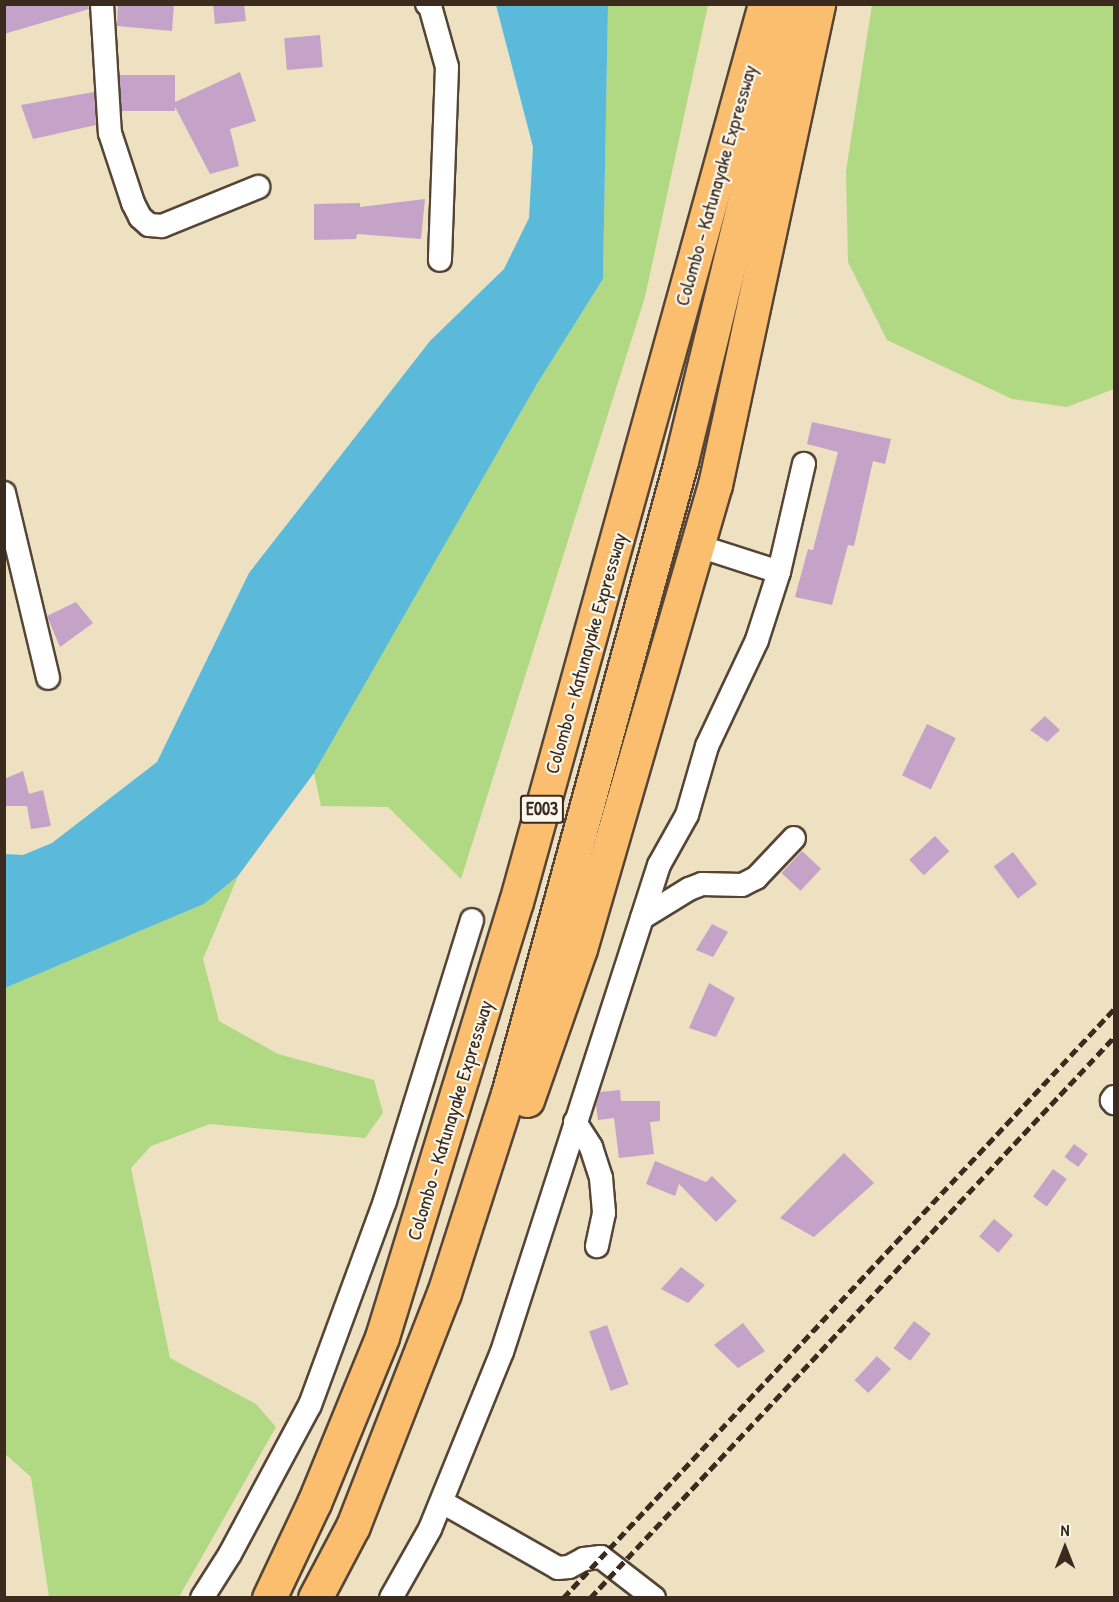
<!DOCTYPE html>
<html>
<head>
<meta charset="utf-8">
<style>
	body { margin:0 }
	#map { position:relative; width:1119px; height:1602px; overflow:hidden; background:#ede1c1; font-family:"Patrick Hand",sans-serif }
	div>[style] { position:absolute }
	.green>* { inset:0; background:#b1d984 }
	.water>* { inset:0; background:#5bbad9 }
	.building>* { inset:0; background:#c5a2c7; transform-origin:0 0 }
	.roads { filter:drop-shadow(2px 0 #564536) drop-shadow(-2px 0 #564536) drop-shadow(0 2px #564536) drop-shadow(0 -2px #564536) }
	.minor>* { height:22px; margin:-11px; padding:0 11px; transform-origin:11px; border-radius:11px; background:#fff }
	.motorway>* { height:33px; margin:-16.5px; padding:0 16.5px; transform-origin:16.5px; border-radius:16.5px; background:#fabe6e }
	.rail>* { height:4.5px; margin-top:-2.25px; transform-origin:0; background:repeating-linear-gradient(90deg,#3b2a1e 0 9px,transparent 0 13.5px) }
	span { translate:-50% -50%; white-space:nowrap; text-align:center; line-height:1.15; -webkit-text-stroke:4.5px #fbf7ec; paint-order:stroke }
	.shield-label span { padding:2px 4px; background:#fbf7ec; border:2px solid; border-radius:4px; -webkit-text-stroke-width:0 }
	.shield-label { font-size:18px; color:#3b2a1e; font-weight:700 }
	.street-label { font-size:20px; color:#3b2a1e }
	.frame { position:absolute; inset:0; border:6px solid #3b2a1e; pointer-events:none }
	.north { position:absolute; left:1035px; top:1518px; width:60px; height:60px; -webkit-text-stroke:4px #fbf7ec; paint-order:stroke; rotate:0deg; font-size:16px; font-weight:700; line-height:24px; text-align:center; color:#3b2a1e }
	.north::after { content:''; display:block; margin:auto; width:21px; height:27px; background:#3b2a1e; clip-path:polygon(50% 0,100% 100%,50% 72%,0 100%) }
</style>
</head>
<body>
<div id="map">
	<div class="green">
		<i style="clip-path:polygon(608px 5px,708px 5px,645px 297px,461px 879px,388px 807px,321px 806px,314px 773px,537px 384px,603px 279px)"></i>
		<i style="clip-path:polygon(872px 5px,1114px 5px,1114px 389px,1067px 407px,1012px 399px,887px 340px,848px 262px,846px 171px)"></i>
		<i style="clip-path:polygon(238px 876px,203px 959px,219px 1021px,278px 1054px,374px 1080px,383px 1113px,365px 1138px,210px 1124px,151px 1146px,131px 1168px,170px 1358px,256px 1404px,276px 1427px,179px 1597px,49px 1597px,31px 1477px,5px 1454px,5px 988px,204px 904px)"></i>
	</div>
	<div class="water">
		<i style="clip-path:polygon(496px 5px,608px 5px,603px 279px,537px 384px,314px 773px,238px 876px,204px 904px,5px 988px,5px 854px,23px 855px,52px 843px,157px 762px,249px 573px,430px 341px,504px 269px,529px 218px,533px 147px)"></i>
	</div>
	<div class="building">
		<i style="clip-path:polygon(4px 4px,88px 4px,89px 9px,4px 34px)"></i>
		<i style="clip-path:polygon(118px 4px,174px 4px,172px 31px,117px 26px)"></i>
		<i style="clip-path:polygon(213px 4px,244px 4px,246px 21px,215px 24px)"></i>
		<i style="left:320px;top:35px;width:32px;height:36px;rotate:85deg"></i>
		<i style="clip-path:polygon(240px 72px,256px 121px,230px 129px,239px 166px,210px 174px,173px 103px)"></i>
		<i style="left:120px;top:75px;width:55px;height:36px"></i>
		<i style="clip-path:polygon(94px 92px,96px 125px,33px 139px,21px 105px)"></i>
		<i style="clip-path:polygon(425px 199px,421px 239px,357px 234px,356px 239px,314px 240px,314px 204px,360px 203px,360px 207px)"></i>
		<i style="clip-path:polygon(812px 422px,891px 439px,885px 464px,873px 461px,854px 546px,848px 545px,832px 605px,795px 597px,808px 549px,813px 550px,838px 452px,807px 444px)"></i>
		<i style="clip-path:polygon(76px 602px,93px 623px,60px 647px,47px 616px)"></i>
		<i style="clip-path:polygon(1045px 716px,1060px 730px,1047px 742px,1030px 730px)"></i>
		<i style="left:927px;top:724px;width:32px;height:57px;rotate:26deg"></i>
		<i style="clip-path:polygon(23px 771px,29px 794px,43px 790px,51px 826px,31px 829px,27px 806px,4px 806px,4px 779px)"></i>
		<i style="left:935px;top:836px;width:21px;height:35px;rotate:47deg"></i>
		<i style="left:802px;top:851px;width:26px;height:30px;rotate:43deg"></i>
		<i style="left:1013px;top:852px;width:40px;height:24px;rotate:53deg"></i>
		<i style="clip-path:polygon(712px 924px,728px 932px,713px 957px,696px 950px)"></i>
		<i style="clip-path:polygon(709px 983px,735px 998px,716px 1037px,689px 1028px)"></i>
		<i style="clip-path:polygon(620px 1090px,621px 1101px,660px 1101px,660px 1121px,650px 1122px,654px 1154px,619px 1158px,614px 1118px,598px 1120px,596px 1105px,600px 1092px)"></i>
		<i style="left:1074px;top:1144px;width:17px;height:16px;rotate:36deg"></i>
		<i style="clip-path:polygon(844px 1153px,874px 1183px,814px 1237px,780px 1218px)"></i>
		<i style="clip-path:polygon(655px 1161px,706px 1182px,712px 1176px,737px 1201px,716px 1222px,679px 1184px,675px 1196px,646px 1184px)"></i>
		<i style="left:1053px;top:1169px;width:17px;height:34px;rotate:36deg"></i>
		<i style="left:994px;top:1219px;width:25px;height:23px;rotate:40deg"></i>
		<i style="clip-path:polygon(681px 1267px,705px 1285px,688px 1303px,661px 1289px)"></i>
		<i style="left:914px;top:1321px;width:21px;height:34px;rotate:37deg"></i>
		<i style="clip-path:polygon(743px 1323px,765px 1351px,738px 1368px,714px 1345px)"></i>
		<i style="left:607px;top:1325px;width:63px;height:19px;rotate:70deg"></i>
		<i style="left:877px;top:1356px;width:19px;height:33px;rotate:43deg"></i>
	</div>
	<div class="roads">
		<div class="minor">
			<i style="left:102px;top:4px;width:129px;rotate:86.5deg"></i>
			<i style="left:110px;top:133px;width:74px;rotate:71.8deg"></i>
			<i style="left:133px;top:203px;width:16px;rotate:63deg"></i>
			<i style="left:140px;top:217px;width:12px;rotate:42deg"></i>
			<i style="left:149px;top:225px;width:13px;rotate:4deg"></i>
			<i style="left:162px;top:226px;width:104px;rotate:-22.1deg"></i>
			<i style="left:427px;top:4px;width:4px;rotate:34deg"></i>
			<i style="left:430px;top:6px;width:63px;rotate:74.4deg"></i>
			<i style="left:447px;top:67px;width:193px;rotate:92.1deg"></i>
			<i style="left:4px;top:493px;width:190px;rotate:76.6deg"></i>
			<i style="left:714px;top:551px;width:68px;rotate:17.9deg"></i>
			<i style="left:642px;top:918px;width:55px;rotate:-31.7deg"></i>
			<i style="left:689px;top:889px;width:14px;rotate:-21deg"></i>
			<i style="left:702px;top:884px;width:40px;rotate:1.4deg"></i>
			<i style="left:742px;top:885px;width:16px;rotate:-27deg"></i>
			<i style="left:756px;top:878px;width:55px;rotate:-46.5deg"></i>
			<i style="left:1114px;top:1097px;width:4px;rotate:124deg"></i>
			<i style="left:1112px;top:1100px;width:4px;rotate:56deg"></i>
			<i style="left:575px;top:1122px;width:30px;rotate:57deg"></i>
			<i style="left:591px;top:1147px;width:33px;rotate:72deg"></i>
			<i style="left:601px;top:1178px;width:35px;rotate:85deg"></i>
			<i style="left:604px;top:1213px;width:34px;rotate:102deg"></i>
			<i style="left:442px;top:1502px;width:133px;rotate:29.6deg"></i>
			<i style="left:558px;top:1568px;width:11px;rotate:-5deg"></i>
			<i style="left:569px;top:1567px;width:17px;rotate:-28deg"></i>
			<i style="left:584px;top:1559px;width:17px;rotate:-7deg"></i>
			<i style="left:601px;top:1557px;width:67px;rotate:37.7deg"></i>
			<i style="left:202px;top:1598px;width:52px;rotate:-57.5deg"></i>
			<i style="left:230px;top:1554px;width:169px;rotate:-61.8deg"></i>
			<i style="left:310px;top:1405px;width:217px;rotate:-69.8deg"></i>
			<i style="left:385px;top:1201px;width:294px;rotate:-72.8deg"></i>
			<i style="left:391px;top:1598px;width:79px;rotate:-60.5deg"></i>
			<i style="left:430px;top:1529px;width:191px;rotate:-67.9deg"></i>
			<i style="left:502px;top:1352px;width:512px;rotate:-72.13deg"></i>
			<i style="left:659px;top:865px;width:57px;rotate:-60.8deg"></i>
			<i style="left:687px;top:815px;width:72px;rotate:-73.8deg"></i>
			<i style="left:707px;top:746px;width:117px;rotate:-64.7deg"></i>
			<i style="left:757px;top:640px;width:71px;rotate:-72.1deg"></i>
			<i style="left:779px;top:572px;width:111px;rotate:-77deg"></i>
		</div>
		<div class="motorway">
			<i style="left:527px;top:1100px;width:160px;rotate:-70.7deg"></i>
			<i style="left:580px;top:949px;width:483px;rotate:-73.8deg"></i>
			<i style="left:715px;top:485px;width:492px;rotate:-77.9deg"></i>
			<i style="left:269px;top:1598px;width:105px;rotate:-64.7deg"></i>
			<i style="left:314px;top:1503px;width:179px;rotate:-67.7deg"></i>
			<i style="left:382px;top:1337px;width:455px;rotate:-72.9deg"></i>
			<i style="left:516px;top:902px;width:932px;rotate:-74.5deg"></i>
			<i style="left:315px;top:1598px;width:81px;rotate:-62.2deg"></i>
			<i style="left:353px;top:1526px;width:250px;rotate:-68.7deg"></i>
			<i style="left:444px;top:1293px;width:209px;rotate:-72.2deg"></i>
			<i style="left:508px;top:1094px;width:656px;rotate:-74.71deg"></i>
			<i style="left:681px;top:461px;width:470px;rotate:-76.3deg"></i>
		</div>
	</div>
	<div class="rail">
		<i style="left:563px;top:1598px;width:807px;rotate:-46.91deg"></i>
		<i style="left:590px;top:1598px;width:768px;rotate:-46.95deg"></i>
	</div>
	<div class="shield-label">
		<span style="left:542px;top:809px">E003</span>
	</div>
	<div class="street-label">
		<span style="left:715px;top:185px;rotate:-74deg">Colombo - Katunayake Expressway</span>
		<span style="left:585px;top:653px;rotate:-74deg">Colombo - Katunayake Expressway</span>
		<span style="left:449px;top:1120px;rotate:-73deg">Colombo - Katunayake Expressway</span>
	</div>
	<div class="frame"></div>
	<div class="north">N</div>
</div>
</body>
</html>
